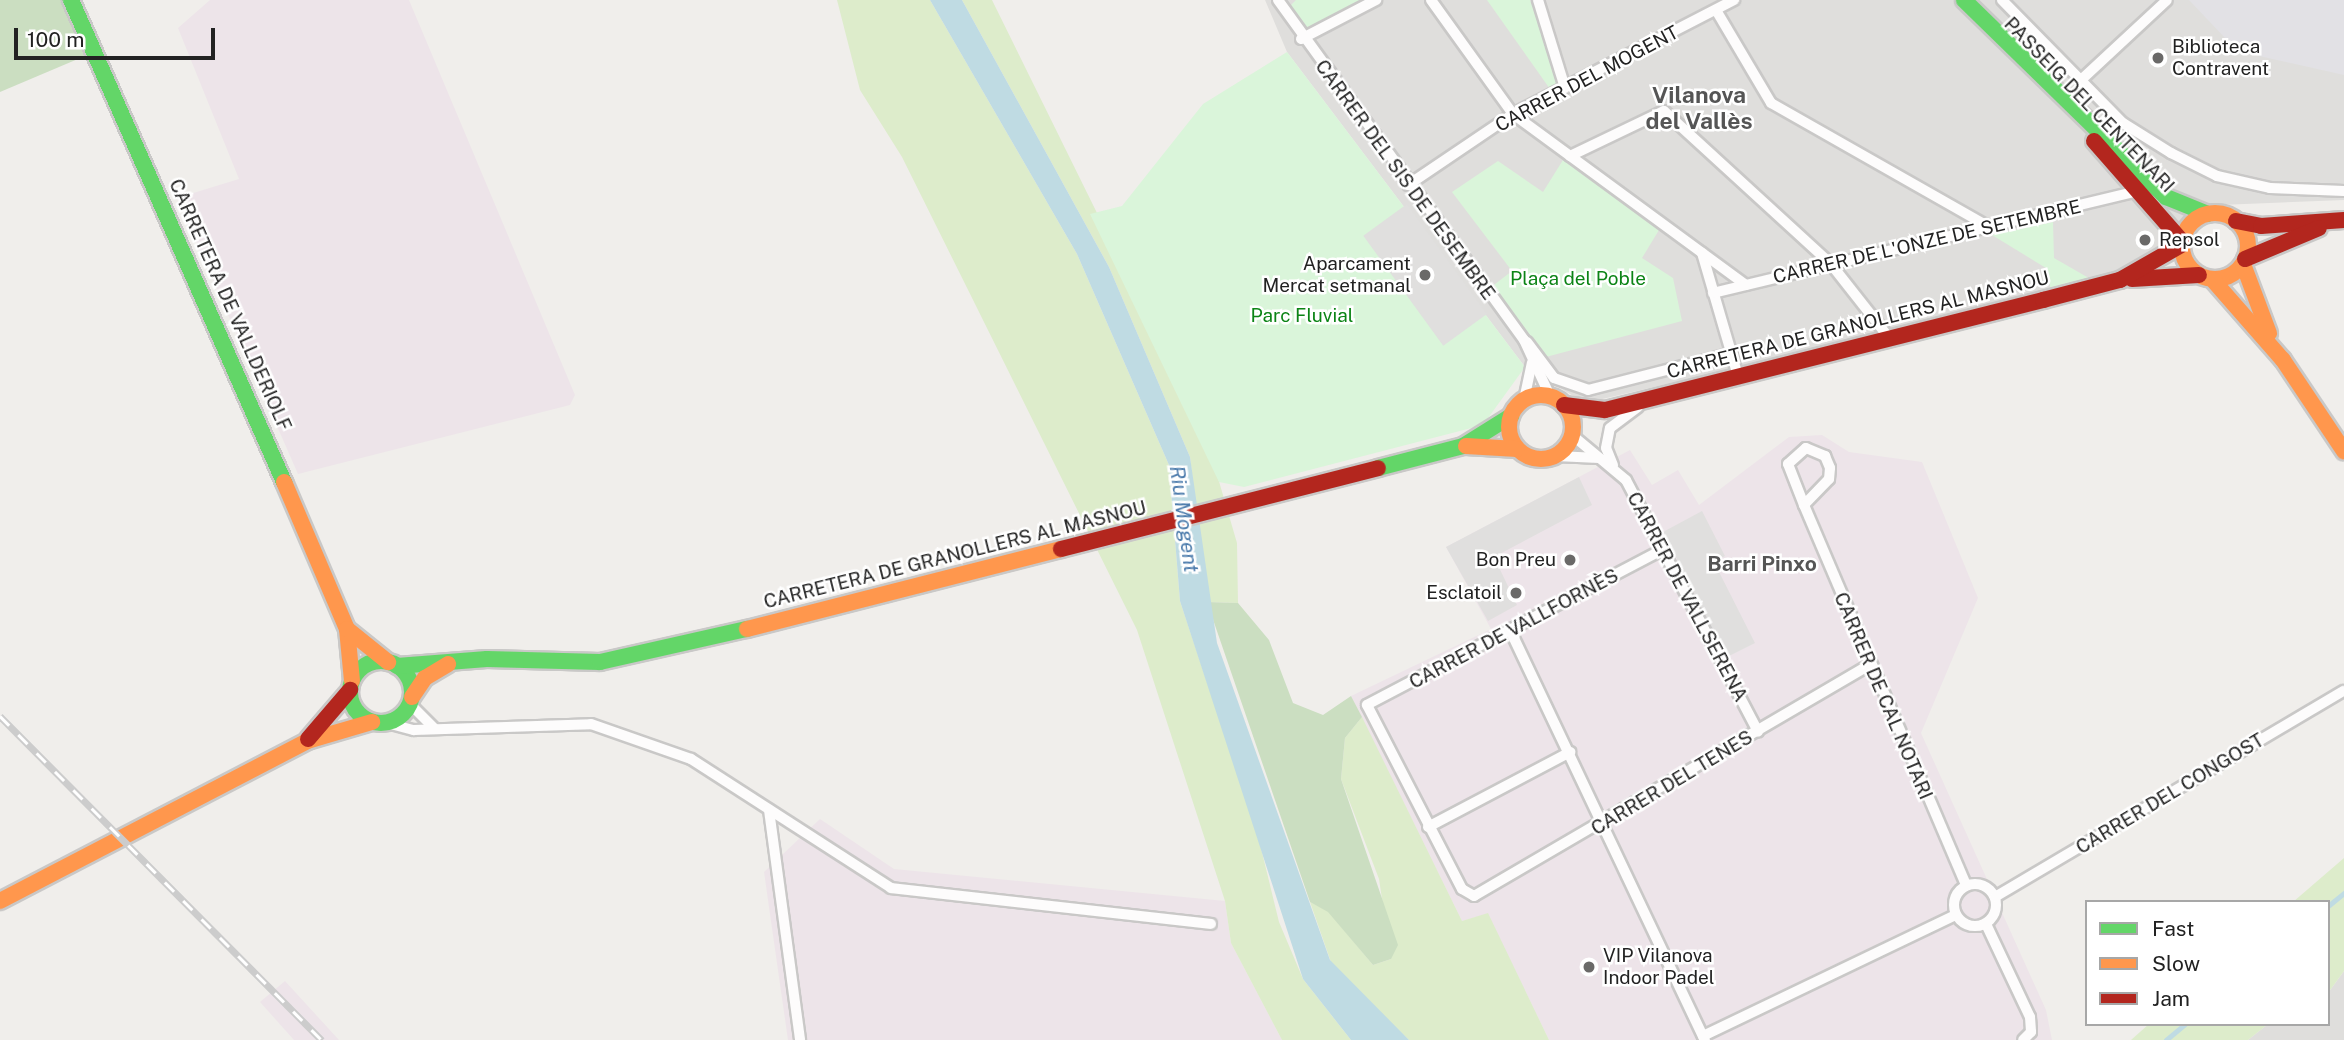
<!DOCTYPE html>
<html>
<head>
<meta charset="utf-8">
<style>
	body { margin:0 }
	#map { position:relative; width:2344px; height:1040px; overflow:hidden; background:#f0eeeb; font-family:"Public Sans",sans-serif }
	div>[style] { position:absolute }
	.residential>* { inset:0; background:#dfdedc }
	.industrial>* { inset:0; background:#ede4e9 }
	.grass>* { inset:0; background:#ddeccb }
	.forest>* { inset:0; background:#cbdec1 }
	.park>* { inset:0; background:#daf5da }
	.parking>* { inset:0; background:#e0dfde; transform-origin:0 0 }
	.plaza>* { inset:0; background:#e2e1e5 }
	.water>* { inset:0; background:#bfdbe3 }
	.stream>* { height:4.5px; margin:-2.25px; padding:0 2.25px; transform-origin:2.25px; border-radius:2.25px; background:#bfdbe3 }
	.roads { filter:drop-shadow(2px 0 #c9c8c7) drop-shadow(-2px 0 #c9c8c7) drop-shadow(0 2px #c9c8c7) drop-shadow(0 -2px #c9c8c7) }
	.street>* { height:10px; margin:-5px; padding:0 5px; transform-origin:5px; border-radius:5px; background:#fdfcfc }
	.street>.ring { margin:-5px; padding:0; box-sizing:content-box; background:none; border:10px solid #fdfcfc; border-radius:50% }
	.fast>* { height:16px; margin:-8px; padding:0 8px; transform-origin:8px; border-radius:8px; background:#63d668 }
	.fast>.ring { margin:-8px; padding:0; box-sizing:content-box; background:none; border:16px solid #63d668; border-radius:50% }
	.slow>* { height:16px; margin:-8px; padding:0 8px; transform-origin:8px; border-radius:8px; background:#ff974d }
	.slow>.ring { margin:-8px; padding:0; box-sizing:content-box; background:none; border:16px solid #ff974d; border-radius:50% }
	.jam>* { height:16px; margin:-8px; padding:0 8px; transform-origin:8px; border-radius:8px; background:#b3261e }
	.rail>* { height:7px; margin-top:-3.5px; transform-origin:0; background:repeating-linear-gradient(90deg,#fff 0 13px,#ccc 0 26px); box-sizing:border-box; border-block:2px solid #ccc }
	.dots>* { width:19px; height:19px; translate:-50% -50%; box-sizing:border-box; border:4px solid #fff; border-radius:50% }
	span { translate:-50% -50%; white-space:nowrap; text-align:center; line-height:1.15; -webkit-text-stroke:5px #fff; paint-order:stroke }
	.poi-label { font-size:19px; color:#222 }
	.left { translate:0 -50%; text-align:left }
	.right { translate:-100% -50%; text-align:right }
	.street-label { font-size:19px; color:#222 }
	.park-label { font-size:19px; color:#0c8416 }
	.water-label { font-size:21px; color:#4a7aab; font-style:italic }
	.neighbourhood-label { font-size:21px; color:#555; font-weight:700 }
	.quarter-label { font-size:23px; color:#555; font-weight:700 }
	.legend { position:absolute; left:2085px; top:900px; width:245px; height:126px; box-sizing:border-box; background:#fff; border:2px solid #a7a7a7; margin:0; padding:9px 12px; list-style:none; font-size:21px; color:#222 }
	.legend li { display:flex; align-items:center; gap:14px; height:35px }
	.legend b { width:35px; border:2px solid #a7a7a7 }
	.scale { position:absolute; left:14px; top:28px; width:201px; height:32px; box-sizing:border-box; border:4px solid #222; border-top:0; padding-left:9px; font-size:21px; line-height:24px; white-space:nowrap; color:#222; -webkit-text-stroke:5px #fff; paint-order:stroke }
</style>
</head>
<body>
<div id="map">
	<div class="residential">
		<i style="clip-path:polygon(1265px 0,2344px 0,2344px 200px,2195px 206px,2174px 234px,2171px 250px,2098px 284px,1585px 403px,1525px 367px,1287px 52px)"></i>
		<i style="clip-path:polygon(2344px 971px,2344px 1040px,2248px 1040px,2268px 1024px,2328px 1024px,2328px 993px)"></i>
	</div>
	<div class="industrial">
		<i style="clip-path:polygon(210px 0,409px 0,575px 395px,570px 405px,298px 474px,177px 198px,239px 179px,178px 28px)"></i>
		<i style="clip-path:polygon(1822px 435px,1849px 452px,1922px 462px,1978px 598px,1921px 733px,2046px 1010px,2052px 1040px,1549px 1040px,1488px 914px,1462px 921px,1351px 696px,1491px 629px,1446px 547px,1630px 450px,1652px 485px,1678px 470px,1699px 505px,1789px 437px)"></i>
		<i style="clip-path:polygon(820px 819px,894px 869px,1225px 901px,1231px 943px,1282px 1040px,788px 1040px,764px 872px)"></i>
		<i style="clip-path:polygon(285px 981px,339px 1040px,294px 1040px,260px 1002px)"></i>
	</div>
	<div class="grass">
		<i style="clip-path:polygon(837px 0,930px 0,1077px 254px,1169px 465px,1180px 601px,1258px 836px,1279px 922px,1303px 979px,1351px 1040px,1282px 1040px,1231px 943px,1225px 901px,1137px 630px,902px 157px,860px 90px)"></i>
		<i style="clip-path:polygon(962px 0,992px 0,1204px 430px,1237px 543px,1238px 603px,1207px 602px,1190px 457px,1109px 267px)"></i>
		<i style="clip-path:polygon(1362px 717px,1462px 921px,1488px 913px,1549px 1040px,1409px 1040px,1333px 968px,1310px 902px,1328px 911px,1373px 965px,1391px 959px,1379px 879px,1341px 779px,1345px 738px)"></i>
		<i style="clip-path:polygon(2344px 858px,2344px 971px,2328px 993px,2328px 902px,2293px 902px)"></i>
		<i style="clip-path:polygon(2149px 1024px,2268px 1024px,2248px 1040px,2131px 1040px)"></i>
	</div>
	<div class="forest">
		<i style="clip-path:polygon(0 0,61px 0,85px 56px,0 92px)"></i>
		<i style="clip-path:polygon(1207px 602px,1238px 603px,1269px 640px,1293px 703px,1323px 715px,1351px 696px,1362px 717px,1345px 738px,1341px 779px,1398px 945px,1391px 959px,1373px 965px,1328px 912px,1310px 902px)"></i>
	</div>
	<div class="park">
		<i style="clip-path:polygon(1296px 0,1376px 0,1301px 39px,1288px 8px)"></i>
		<i style="clip-path:polygon(1487px 0,1530px 0,1559px 86px,1550px 89px)"></i>
		<i style="clip-path:polygon(1287px 52px,1525px 367px,1483px 425px,1244px 487px,1219px 482px,1090px 214px,1122px 206px,1203px 104px)"></i>
		<i style="clip-path:polygon(1563px 160px,1659px 230px,1642px 258px,1673px 278px,1682px 321px,1542px 358px,1490px 288px,1512px 271px,1452px 192px,1498px 161px,1543px 192px)"></i>
		<i style="clip-path:polygon(2053px 222px,2054px 258px,2094px 281px,2051px 291px,2046px 268px,1992px 235px)"></i>
	</div>
	<div class="parking">
		<i style="left:1407px;top:204px;width:136px;height:54px;rotate:54deg"></i>
		<i style="clip-path:polygon(1579px 477px,1592px 505px,1494px 557px,1517px 605px,1488px 621px,1446px 547px)"></i>
		<i style="clip-path:polygon(1702px 511px,1725px 556px,1714px 562px,1755px 643px,1727px 657px,1663px 532px)"></i>
	</div>
	<div class="plaza">
		<i style="clip-path:polygon(2189px 0,2344px 0,2344px 75px,2259px 56px,2227px 40px)"></i>
	</div>
	<div class="water">
		<i style="clip-path:polygon(930px 0,962px 0,1109px 267px,1190px 457px,1217px 643px,1330px 960px,1409px 1040px,1351px 1040px,1303px 979px,1180px 601px,1169px 465px,1077px 254px)"></i>
	</div>
	<div class="stream">
		<i style="left:2328px;top:906px;width:21px;rotate:-39deg"></i>
		<i style="left:2166px;top:1040px;width:25px;rotate:-40deg"></i>
	</div>
	<div class="roads">
		<div class="street">
			<i style="left:1278px;top:0;width:420px;rotate:54.1deg"></i>
			<i style="left:1524px;top:340px;width:62px;rotate:65.1deg"></i>
			<i style="left:1431px;top:0;width:140px;rotate:54.3deg"></i>
			<i style="left:1513px;top:114px;width:289px;rotate:36.3deg"></i>
			<i style="left:1538px;top:0;width:92px;rotate:72.9deg"></i>
			<i style="left:2002px;top:0;width:173px;rotate:45.5deg"></i>
			<i style="left:2123px;top:123px;width:57px;rotate:32deg"></i>
			<i style="left:2171px;top:153px;width:51px;rotate:26.6deg"></i>
			<i style="left:2217px;top:176px;width:54px;rotate:12.8deg"></i>
			<i style="left:2270px;top:188px;width:74px;rotate:2.3deg"></i>
			<i style="left:1716px;top:10px;width:108px;rotate:59.4deg"></i>
			<i style="left:1771px;top:103px;width:247px;rotate:29.6deg"></i>
			<i style="left:1301px;top:39px;width:85px;rotate:-27.5deg"></i>
			<i style="left:2081px;top:80px;width:117px;rotate:-42.9deg"></i>
			<i style="left:1570px;top:156px;width:104px;rotate:-25.6deg"></i>
			<i style="left:1664px;top:111px;width:226px;rotate:42.5deg"></i>
			<i style="left:1831px;top:264px;width:95px;rotate:51.8deg"></i>
			<i style="left:1408px;top:185px;width:127px;rotate:-34.1deg"></i>
			<i style="left:1513px;top:114px;width:249px;rotate:-27.3deg"></i>
			<i style="left:1702px;top:253px;width:128px;rotate:73.7deg"></i>
			<i style="left:1713px;top:293px;width:440px;rotate:-13.5deg"></i>
			<i style="left:1527px;top:342px;width:45px;rotate:53.1deg"></i>
			<i style="left:1554px;top:378px;width:36px;rotate:19deg"></i>
			<i style="left:1588px;top:390px;width:146px;rotate:-14.3deg"></i>
			<i style="left:1524px;top:400px;width:38px;rotate:-78deg"></i>
			<i style="left:1572px;top:435px;width:70px;rotate:39.8deg"></i>
			<i style="left:1626px;top:480px;width:284px;rotate:62.3deg"></i>
			<i style="left:1556px;top:456px;width:43px;rotate:2.7deg"></i>
			<i style="left:1613px;top:465px;width:18px;rotate:-112deg"></i>
			<i style="left:1606px;top:448px;width:20px;rotate:-79deg"></i>
			<i style="left:1610px;top:428px;width:35px;rotate:-37deg"></i>
			<i style="left:1804px;top:505px;width:44px;rotate:-111.3deg"></i>
			<i style="left:1788px;top:464px;width:24px;rotate:-42deg"></i>
			<i style="left:1806px;top:448px;width:21px;rotate:23deg"></i>
			<i style="left:1825px;top:456px;width:13px;rotate:67deg"></i>
			<i style="left:1830px;top:468px;width:11px;rotate:95deg"></i>
			<i style="left:1829px;top:479px;width:36px;rotate:134deg"></i>
			<i style="left:1804px;top:505px;width:413px;rotate:66.9deg"></i>
			<i style="left:1660px;top:551px;width:331px;rotate:152.3deg"></i>
			<i style="left:1367px;top:705px;width:207px;rotate:62.7deg"></i>
			<i style="left:1462px;top:889px;width:14px;rotate:30deg"></i>
			<i style="left:1474px;top:896px;width:456px;rotate:-30.3deg"></i>
			<i style="left:1511px;top:632px;width:452px;rotate:64.6deg"></i>
			<i style="left:410px;top:704px;width:35px;rotate:45deg"></i>
			<i style="left:387px;top:723px;width:28px;rotate:15deg"></i>
			<i style="left:414px;top:730px;width:177px;rotate:-1.9deg"></i>
			<i style="left:591px;top:724px;width:106px;rotate:19.3deg"></i>
			<i style="left:691px;top:759px;width:238px;rotate:32.8deg"></i>
			<i style="left:891px;top:888px;width:322px;rotate:6.4deg"></i>
			<i style="left:769px;top:810px;width:232px;rotate:82.3deg"></i>
			<i style="left:1428px;top:827px;width:161px;rotate:-27.8deg"></i>
			<i class="ring" style="left:1954px;top:884px;width:32px;height:32px"></i>
			<i style="left:1995px;top:897px;width:405px;rotate:-30.6deg"></i>
			<i style="left:1986px;top:924px;width:103px;rotate:64.7deg"></i>
			<i style="left:2030px;top:1017px;width:15px;rotate:86deg"></i>
			<i style="left:2031px;top:1032px;width:11px;rotate:135deg"></i>
			<i style="left:1703px;top:1036px;width:280px;rotate:-25.6deg"></i>
		</div>
		<div class="fast">
			<i style="left:71px;top:0;width:527px;rotate:66.16deg"></i>
			<i style="left:1964px;top:0;width:282px;rotate:44.3deg"></i>
			<i style="left:2166px;top:197px;width:45px;rotate:22deg"></i>
			<i style="left:1378px;top:468px;width:88px;rotate:-14.5deg"></i>
			<i style="left:1463px;top:446px;width:57px;rotate:-32deg"></i>
			<i class="ring" style="left:350px;top:661px;width:46px;height:46px"></i>
			<i style="left:397px;top:666px;width:90px;rotate:-4.4deg"></i>
			<i style="left:487px;top:659px;width:113px;rotate:1.5deg"></i>
			<i style="left:600px;top:662px;width:151px;rotate:-12.7deg"></i>
		</div>
		<div class="slow">
			<i class="ring" style="left:2182px;top:213px;width:50px;height:50px"></i>
			<i style="left:2243px;top:264px;width:74px;rotate:69.4deg"></i>
			<i style="left:2212px;top:279px;width:108px;rotate:48.8deg"></i>
			<i style="left:2283px;top:360px;width:110px;rotate:56.2deg"></i>
			<i class="ring" style="left:1509px;top:395px;width:48px;height:48px"></i>
			<i style="left:1466px;top:446px;width:51px;rotate:3.4deg"></i>
			<i style="left:284px;top:482px;width:160px;rotate:66.8deg"></i>
			<i style="left:347px;top:629px;width:52px;rotate:84.5deg"></i>
			<i style="left:347px;top:629px;width:53px;rotate:38.8deg"></i>
			<i style="left:747px;top:629px;width:324px;rotate:-14.3deg"></i>
			<i style="left:412px;top:697px;width:23px;rotate:-56deg"></i>
			<i style="left:425px;top:678px;width:27px;rotate:-31deg"></i>
			<i style="left:0;top:901px;width:346px;rotate:-27.5deg"></i>
			<i style="left:307px;top:741px;width:68px;rotate:-16.3deg"></i>
		</div>
		<div class="jam">
			<i style="left:2094px;top:141px;width:133px;rotate:48.7deg"></i>
			<i style="left:2236px;top:221px;width:25px;rotate:11deg"></i>
			<i style="left:2261px;top:226px;width:83px;rotate:-4.1deg"></i>
			<i style="left:2245px;top:259px;width:80px;rotate:-22.7deg"></i>
			<i style="left:2132px;top:279px;width:67px;rotate:-3.4deg"></i>
			<i style="left:1564px;top:405px;width:41px;rotate:7deg"></i>
			<i style="left:1605px;top:410px;width:452px;rotate:-14.1deg"></i>
			<i style="left:2043px;top:300px;width:80px;rotate:-14.6deg"></i>
			<i style="left:2120px;top:280px;width:70px;rotate:-29.8deg"></i>
			<i style="left:1061px;top:549px;width:327px;rotate:-14.3deg"></i>
			<i style="left:308px;top:739px;width:65px;rotate:-49.4deg"></i>
		</div>
	</div>
	<div class="rail">
		<i style="left:0;top:716px;width:457px;rotate:45.2deg"></i>
	</div>
	<div class="dots">
		<i style="left:2158px;top:58px;background:#6a6968"></i>
		<i style="left:2145px;top:240px;background:#6a6968"></i>
		<i style="left:1425px;top:275px;background:#6a6968"></i>
		<i style="left:1570px;top:560px;background:#6a6968"></i>
		<i style="left:1516px;top:593px;background:#6a6968"></i>
		<i style="left:1589px;top:967px;background:#6a6968"></i>
	</div>
	<div class="poi-label">
		<span class="left" style="left:2172px;top:58px">Biblioteca<br>Contravent</span>
		<span class="left" style="left:2159px;top:240px">Repsol</span>
		<span class="right" style="left:1411px;top:275px">Aparcament<br>Mercat setmanal</span>
		<span class="right" style="left:1556px;top:560px">Bon Preu</span>
		<span class="right" style="left:1502px;top:593px">Esclatoil</span>
		<span class="left" style="left:1603px;top:967px">VIP Vilanova<br>Indoor Padel</span>
	</div>
	<div class="street-label">
		<span style="left:1587px;top:79px;rotate:-28deg">CARRER DEL MOGENT</span>
		<span style="left:2089px;top:105px;rotate:46deg">PASSEIG DEL CENTENARI</span>
		<span style="left:1405px;top:180px;rotate:54deg">CARRER DEL SIS DE DESEMBRE</span>
		<span style="left:1927px;top:242px;rotate:-13deg">CARRER DE L'ONZE DE SETEMBRE</span>
		<span style="left:230px;top:305px;rotate:66deg">CARRETERA DE VALLDERIOLF</span>
		<span style="left:1858px;top:325px;rotate:-14deg">CARRETERA DE GRANOLLERS AL MASNOU</span>
		<span style="left:955px;top:555px;rotate:-14deg">CARRETERA DE GRANOLLERS AL MASNOU</span>
		<span style="left:1687px;top:597px;rotate:62deg">CARRER DE VALLSERENA</span>
		<span style="left:1514px;top:629px;rotate:-28deg">CARRER DE VALLFORNÈS</span>
		<span style="left:1883px;top:696px;rotate:67deg">CARRER DE CAL NOTARI</span>
		<span style="left:1672px;top:783px;rotate:-31deg">CARRER DEL TENES</span>
		<span style="left:2170px;top:794px;rotate:-31deg">CARRER DEL CONGOST</span>
	</div>
	<div class="park-label">
		<span style="left:1578px;top:279px">Plaça del Poble</span>
		<span style="left:1302px;top:316px">Parc Fluvial</span>
	</div>
	<div class="water-label">
		<span style="left:1184px;top:519px;rotate:82deg">Riu Mogent</span>
	</div>
	<div class="neighbourhood-label">
		<span style="left:1762px;top:564px">Barri Pinxo</span>
	</div>
	<div class="quarter-label">
		<span style="left:1699px;top:108px">Vilanova<br>del Vallès</span>
	</div>
	<ul class="legend">
	<li><b style="height:9px;background:#63d668"></b>Fast</li>
	<li><b style="height:9px;background:#ff974d"></b>Slow</li>
	<li><b style="height:9px;background:#b3261e"></b>Jam</li>
	</ul>
	<div class="scale">100 m</div>
</div>
</body>
</html>
